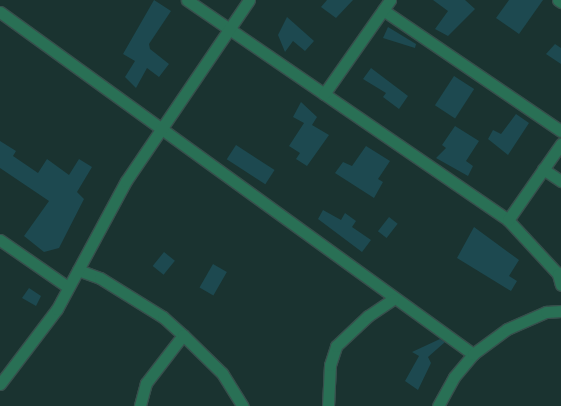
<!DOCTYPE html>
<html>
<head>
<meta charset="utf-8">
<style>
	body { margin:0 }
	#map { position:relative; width:561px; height:406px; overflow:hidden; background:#1a3330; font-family:"Public Sans",sans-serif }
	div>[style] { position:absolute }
	.building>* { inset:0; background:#1d4950; transform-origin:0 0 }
	.roads { filter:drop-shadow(1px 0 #374f4c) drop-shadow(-1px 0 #374f4c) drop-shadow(0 1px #374f4c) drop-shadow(0 -1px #374f4c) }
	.minor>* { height:11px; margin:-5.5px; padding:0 5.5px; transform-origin:5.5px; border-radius:5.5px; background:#297055 }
	.tertiary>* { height:11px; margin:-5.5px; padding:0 5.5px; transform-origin:5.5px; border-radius:5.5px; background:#297055 }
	span { translate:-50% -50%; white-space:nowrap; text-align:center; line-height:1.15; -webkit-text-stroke:4px #102926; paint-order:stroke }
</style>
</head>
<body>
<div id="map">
	<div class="building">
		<i style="clip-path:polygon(154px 0,171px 11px,149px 44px,150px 49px,169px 64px,159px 77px,147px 68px,136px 88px,125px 77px,135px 61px,123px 54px)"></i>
		<i style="clip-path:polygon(327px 0,353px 0,336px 18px,321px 7px)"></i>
		<i style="clip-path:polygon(433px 0,465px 0,475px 9px,448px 36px,435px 29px,448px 11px)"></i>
		<i style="clip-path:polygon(509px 0,543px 0,519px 34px,496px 18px)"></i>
		<i style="clip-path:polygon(287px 17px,314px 41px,305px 51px,293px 41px,285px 52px,278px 35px)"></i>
		<i style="clip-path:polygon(388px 27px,416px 44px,415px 48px,383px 38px)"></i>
		<i style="clip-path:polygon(555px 44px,561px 48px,561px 64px,546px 54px)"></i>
		<i style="clip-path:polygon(371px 68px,408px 96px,399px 109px,383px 97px,386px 93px,363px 79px)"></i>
		<i style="left:454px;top:76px;width:24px;height:35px;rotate:33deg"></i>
		<i style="clip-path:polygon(301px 102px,317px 117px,312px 125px,329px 135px,307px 166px,296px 159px,300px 153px,289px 146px,304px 123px,293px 117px)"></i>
		<i style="clip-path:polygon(516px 114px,529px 123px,508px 155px,488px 139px,493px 130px,501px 134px)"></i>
		<i style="clip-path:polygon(455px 126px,479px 141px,466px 161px,473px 166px,468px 176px,436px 158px,446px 148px,442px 145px)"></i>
		<i style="clip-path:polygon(0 141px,16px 151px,13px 156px,38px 173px,47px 159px,69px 175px,79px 159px,92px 167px,77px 192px,84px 199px,59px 248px,44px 252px,24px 236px,49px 201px,0 168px)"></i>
		<i style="left:236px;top:145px;width:46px;height:17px;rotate:33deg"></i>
		<i style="clip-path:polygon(366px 146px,390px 161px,378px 179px,383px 182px,374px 198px,335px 173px,343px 162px,352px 166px)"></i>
		<i style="clip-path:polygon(323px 210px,341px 220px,345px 213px,356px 221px,352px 227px,371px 240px,362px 252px,318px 219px)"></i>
		<i style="left:389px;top:217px;width:11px;height:18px;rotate:38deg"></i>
		<i style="clip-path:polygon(474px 227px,519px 260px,509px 276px,517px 281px,511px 291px,457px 258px)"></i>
		<i style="left:164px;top:252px;width:14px;height:18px;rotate:39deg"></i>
		<i style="left:213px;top:264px;width:16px;height:27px;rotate:30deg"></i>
		<i style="clip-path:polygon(29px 288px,41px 296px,36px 306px,22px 298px)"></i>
		<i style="clip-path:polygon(440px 339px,445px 342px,428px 357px,431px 363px,418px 390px,405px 381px,419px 356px,412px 352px)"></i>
	</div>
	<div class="roads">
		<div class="minor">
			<i style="left:187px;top:0;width:389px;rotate:34.4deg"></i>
			<i style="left:508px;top:220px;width:74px;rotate:47.2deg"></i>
			<i style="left:558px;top:274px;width:3px;rotate:-18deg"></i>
			<i style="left:558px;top:0;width:4px;rotate:34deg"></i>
			<i style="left:383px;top:10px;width:215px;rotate:34.2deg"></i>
			<i style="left:0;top:12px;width:584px;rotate:35.87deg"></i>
			<i style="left:324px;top:94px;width:115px;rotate:-54.9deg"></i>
			<i style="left:543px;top:169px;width:22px;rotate:34deg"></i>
			<i style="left:508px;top:220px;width:93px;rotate:-55.1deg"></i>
			<i style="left:0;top:240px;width:83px;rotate:34.7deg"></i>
			<i style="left:78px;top:270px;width:23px;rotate:20deg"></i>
			<i style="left:100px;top:278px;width:74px;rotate:31.8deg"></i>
			<i style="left:163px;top:317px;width:27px;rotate:42deg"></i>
			<i style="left:183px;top:335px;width:61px;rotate:127.6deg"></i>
			<i style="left:146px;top:383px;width:24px;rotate:105deg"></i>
			<i style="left:558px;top:274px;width:11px;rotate:75deg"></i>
			<i style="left:183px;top:335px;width:54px;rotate:44.3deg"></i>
			<i style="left:222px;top:373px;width:39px;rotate:58deg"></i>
			<i style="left:0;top:384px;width:94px;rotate:-52.8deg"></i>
			<i style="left:57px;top:309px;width:145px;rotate:-61.7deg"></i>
			<i style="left:126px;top:181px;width:219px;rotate:-55.8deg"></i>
			<i style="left:328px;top:406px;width:41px;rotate:-87.2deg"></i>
			<i style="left:330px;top:365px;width:20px;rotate:-72deg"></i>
			<i style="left:336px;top:346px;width:44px;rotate:-43.2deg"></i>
			<i style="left:368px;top:316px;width:30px;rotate:-34deg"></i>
		</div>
		<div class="tertiary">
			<i style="left:438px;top:406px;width:33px;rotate:-61deg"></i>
			<i style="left:454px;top:377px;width:30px;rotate:-50deg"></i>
			<i style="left:473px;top:354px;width:42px;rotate:-36.3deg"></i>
			<i style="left:507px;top:329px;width:43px;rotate:-23.6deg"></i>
			<i style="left:546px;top:312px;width:15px;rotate:-4deg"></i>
		</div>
	</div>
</div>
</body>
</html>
